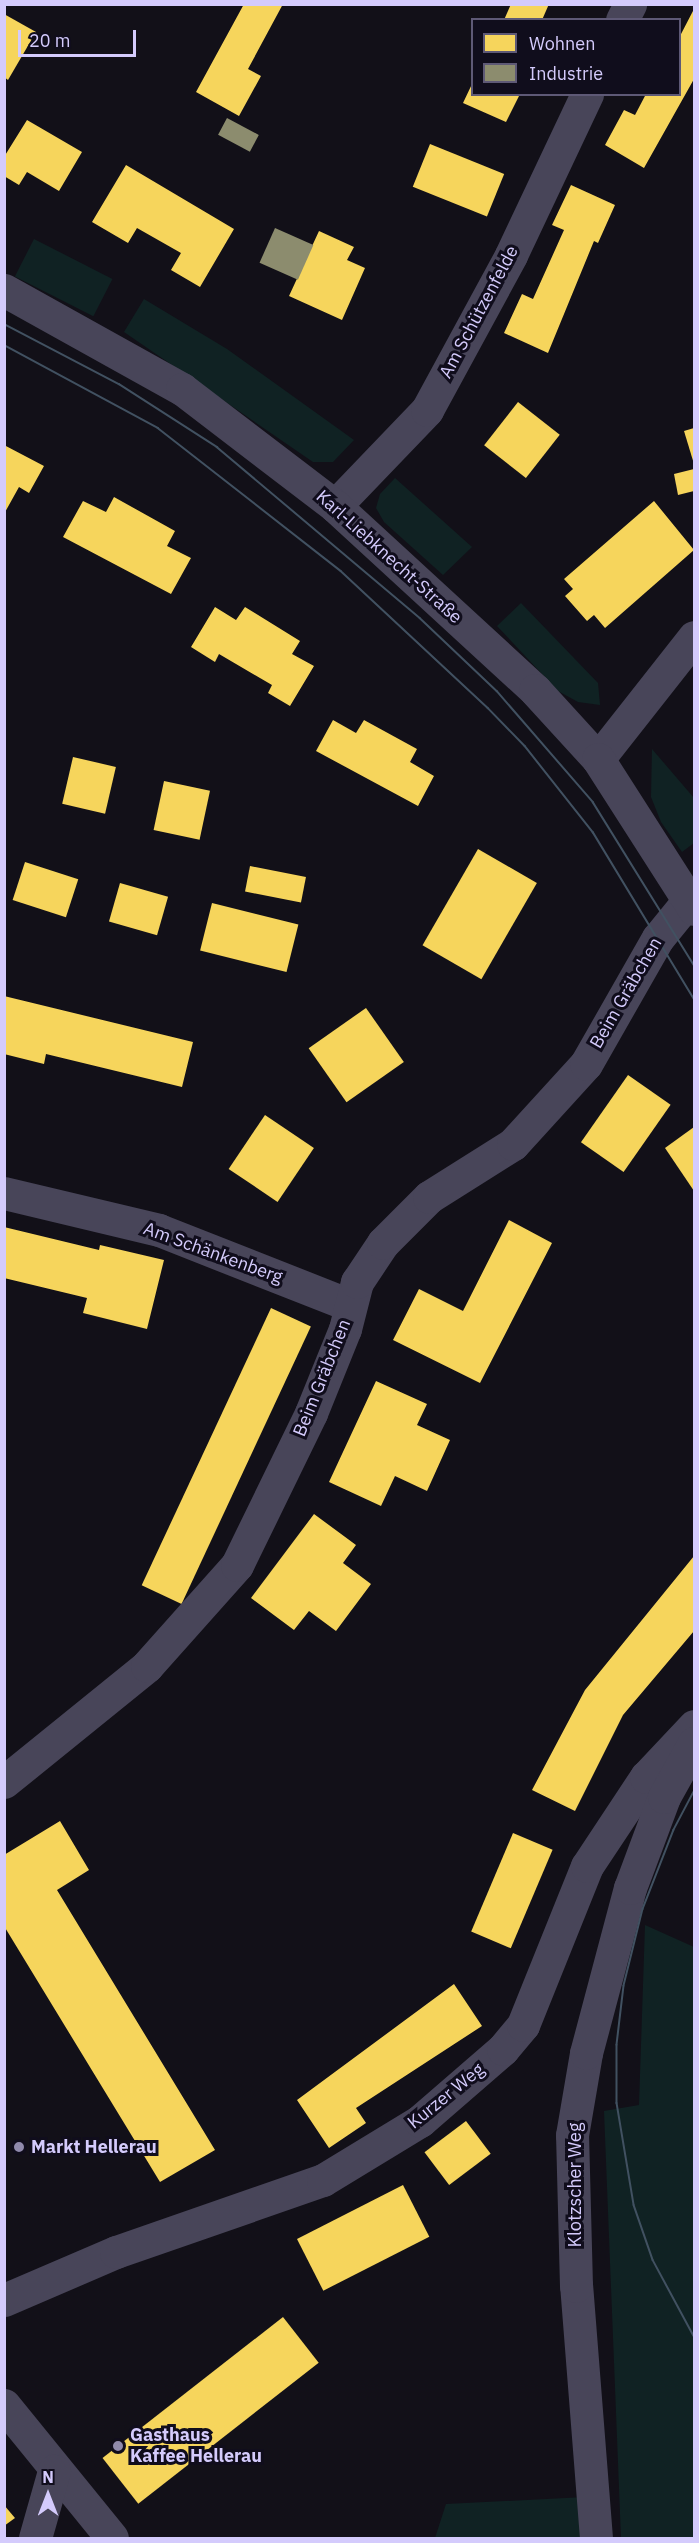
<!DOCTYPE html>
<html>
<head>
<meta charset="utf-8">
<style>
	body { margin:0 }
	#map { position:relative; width:699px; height:2543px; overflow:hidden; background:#121018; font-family:"IBM Plex Sans",sans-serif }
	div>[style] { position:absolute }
	.green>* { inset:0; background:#102223; transform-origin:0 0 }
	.homes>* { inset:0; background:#f6d55c; transform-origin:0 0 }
	.industry>* { inset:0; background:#8c8c6e; transform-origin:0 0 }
	.minor>* { height:33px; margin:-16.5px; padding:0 16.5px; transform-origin:16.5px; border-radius:16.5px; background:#484559 }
	.tertiary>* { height:33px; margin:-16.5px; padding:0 16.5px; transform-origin:16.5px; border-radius:16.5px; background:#484559 }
	.tram>* { height:1.5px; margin:-0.75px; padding:0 0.75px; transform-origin:0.75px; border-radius:0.75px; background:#415161 }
	.dots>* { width:16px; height:16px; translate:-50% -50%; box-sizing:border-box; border:3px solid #100d1c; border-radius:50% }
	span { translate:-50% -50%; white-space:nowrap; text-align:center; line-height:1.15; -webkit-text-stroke:6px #100d1c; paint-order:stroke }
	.street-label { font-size:18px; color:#d4cbfc }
	.poi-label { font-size:18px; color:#d4cbfc; font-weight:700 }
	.left { translate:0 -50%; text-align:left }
	.frame { position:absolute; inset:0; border:6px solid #d4cbfc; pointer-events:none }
	.legend { position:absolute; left:471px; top:18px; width:210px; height:78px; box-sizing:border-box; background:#100d1c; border:2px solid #5e5976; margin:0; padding:8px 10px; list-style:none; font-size:18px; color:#d4cbfc }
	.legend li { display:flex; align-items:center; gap:12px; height:30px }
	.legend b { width:30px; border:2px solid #5e5976 }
	.north { position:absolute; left:18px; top:2465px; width:60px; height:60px; -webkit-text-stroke:4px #100d1c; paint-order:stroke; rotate:0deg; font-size:16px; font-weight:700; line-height:24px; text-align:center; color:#d4cbfc }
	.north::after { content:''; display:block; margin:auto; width:21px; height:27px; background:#d4cbfc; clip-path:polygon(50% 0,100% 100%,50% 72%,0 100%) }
	.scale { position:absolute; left:18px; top:30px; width:118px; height:27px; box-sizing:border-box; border:3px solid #d4cbfc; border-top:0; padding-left:8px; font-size:18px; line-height:21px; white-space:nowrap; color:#d4cbfc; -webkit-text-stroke:4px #100d1c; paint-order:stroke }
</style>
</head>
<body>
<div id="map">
	<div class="green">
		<i style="left:34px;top:239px;width:88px;height:42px;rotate:27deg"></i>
		<i style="clip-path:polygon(144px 299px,227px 349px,354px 440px,333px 462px,313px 462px,124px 332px)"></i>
		<i style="clip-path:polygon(395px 478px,472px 547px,443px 575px,384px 522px,376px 508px,380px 494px)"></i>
		<i style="clip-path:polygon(521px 603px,598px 683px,600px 705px,578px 702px,558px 691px,497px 626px)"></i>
		<i style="clip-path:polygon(652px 749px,694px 798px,694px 843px,682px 852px,661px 822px,651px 797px)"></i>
		<i style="clip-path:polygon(645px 1925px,694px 1947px,694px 2538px,621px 2538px,604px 2111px,639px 2105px)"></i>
		<i style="clip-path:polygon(585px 2497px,587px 2538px,435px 2538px,446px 2504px)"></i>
	</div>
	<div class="homes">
		<i style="clip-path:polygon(244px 4px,283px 4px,248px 69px,261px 76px,239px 116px,196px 92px)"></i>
		<i style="clip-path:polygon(511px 4px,549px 4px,542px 20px,504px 20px)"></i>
		<i style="clip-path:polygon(694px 9px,694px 79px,644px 168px,605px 145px,624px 110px,635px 115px,646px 94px,680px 94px,680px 36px)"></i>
		<i style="clip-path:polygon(4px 14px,36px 32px,8px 80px,4px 77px)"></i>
		<i style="clip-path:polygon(472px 84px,472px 94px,520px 94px,506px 122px,463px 103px)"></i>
		<i style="clip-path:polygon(27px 120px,82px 152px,59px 191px,27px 172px,19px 185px,4px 176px,4px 157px)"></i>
		<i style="left:430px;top:144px;width:80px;height:46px;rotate:22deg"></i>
		<i style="clip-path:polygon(126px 165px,234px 229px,200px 287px,171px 270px,181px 253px,137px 228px,128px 243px,92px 222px)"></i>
		<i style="clip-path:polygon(571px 185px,615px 205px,598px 243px,594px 241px,548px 353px,504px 333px,522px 294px,533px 299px,564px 230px,552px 225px)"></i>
		<i style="clip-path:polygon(319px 231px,354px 247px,347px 260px,365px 268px,342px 320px,289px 296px)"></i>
		<i style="left:518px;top:402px;width:53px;height:55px;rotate:38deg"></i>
		<i style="clip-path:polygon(694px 428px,694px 464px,684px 431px)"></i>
		<i style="clip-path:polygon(4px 445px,44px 466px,29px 493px,19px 487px,4px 514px)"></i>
		<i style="clip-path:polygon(694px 469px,694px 491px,678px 495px,674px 474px)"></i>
		<i style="clip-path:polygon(114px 497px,175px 531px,167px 546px,191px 558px,171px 594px,63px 537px,83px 501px,106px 512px)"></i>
		<i style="clip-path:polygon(654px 501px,694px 550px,605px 628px,594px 615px,587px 621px,565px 596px,573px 589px,564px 579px)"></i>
		<i style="clip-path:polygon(215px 607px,236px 620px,245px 607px,300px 641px,292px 654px,314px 666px,290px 706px,268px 693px,272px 685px,219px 654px,215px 662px,191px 647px)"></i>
		<i style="clip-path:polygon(333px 720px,356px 733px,364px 720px,417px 749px,410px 762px,434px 776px,418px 806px,316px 751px)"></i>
		<i style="left:73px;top:757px;width:44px;height:48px;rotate:13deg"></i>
		<i style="left:164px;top:781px;width:47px;height:50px;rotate:12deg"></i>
		<i style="left:478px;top:849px;width:68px;height:111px;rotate:30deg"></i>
		<i style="left:25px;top:862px;width:56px;height:40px;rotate:18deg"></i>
		<i style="left:250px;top:866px;width:57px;height:26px;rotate:11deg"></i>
		<i style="left:120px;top:883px;width:50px;height:40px;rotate:16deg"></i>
		<i style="left:212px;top:903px;width:89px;height:49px;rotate:14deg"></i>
		<i style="clip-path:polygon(4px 996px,193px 1042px,182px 1087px,46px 1054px,44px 1064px,4px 1054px)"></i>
		<i style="left:366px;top:1008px;width:66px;height:70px;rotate:55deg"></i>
		<i style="left:628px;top:1075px;width:52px;height:82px;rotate:35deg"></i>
		<i style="left:265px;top:1115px;width:59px;height:65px;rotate:34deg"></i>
		<i style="clip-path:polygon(694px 1127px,694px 1191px,665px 1148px)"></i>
		<i style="clip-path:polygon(509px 1220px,552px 1243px,480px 1383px,393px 1340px,419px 1289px,463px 1311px)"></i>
		<i style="clip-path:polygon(4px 1227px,99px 1250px,100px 1245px,164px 1260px,147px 1329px,83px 1313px,87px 1298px,4px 1278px)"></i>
		<i style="left:271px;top:1308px;width:44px;height:306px;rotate:25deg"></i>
		<i style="clip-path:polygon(376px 1381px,427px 1404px,417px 1425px,450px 1440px,427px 1491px,395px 1476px,381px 1506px,329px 1482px)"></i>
		<i style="clip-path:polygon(314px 1514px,356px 1545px,343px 1563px,371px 1584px,336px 1631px,309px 1611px,294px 1630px,251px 1598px)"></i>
		<i style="clip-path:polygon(694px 1556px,694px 1631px,623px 1715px,575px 1811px,532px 1790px,585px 1690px)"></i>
		<i style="clip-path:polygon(60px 1821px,89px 1870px,57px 1890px,215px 2150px,160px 2182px,4px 1926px,4px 1855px)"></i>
		<i style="left:513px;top:1833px;width:43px;height:107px;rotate:23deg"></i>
		<i style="clip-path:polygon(454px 1984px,482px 2026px,356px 2108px,366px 2123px,329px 2148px,297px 2100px)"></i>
		<i style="left:466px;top:2121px;width:41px;height:52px;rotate:53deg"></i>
		<i style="left:403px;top:2185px;width:58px;height:119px;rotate:63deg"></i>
		<i style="left:283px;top:2317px;width:58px;height:229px;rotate:52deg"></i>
		<i style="clip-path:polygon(4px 2505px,15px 2518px,4px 2526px)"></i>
	</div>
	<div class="industry">
		<i style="left:227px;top:118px;width:36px;height:19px;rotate:28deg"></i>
		<i style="left:275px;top:228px;width:42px;height:38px;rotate:24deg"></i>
	</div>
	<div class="minor">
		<i style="left:622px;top:20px;width:18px;rotate:-63deg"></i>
		<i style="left:335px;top:506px;width:133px;rotate:-46.2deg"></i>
		<i style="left:427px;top:410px;width:176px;rotate:-61.5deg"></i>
		<i style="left:511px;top:255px;width:178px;rotate:-64.7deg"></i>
		<i style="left:598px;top:759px;width:155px;rotate:-51.8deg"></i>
		<i style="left:4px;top:1193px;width:159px;rotate:13.4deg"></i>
		<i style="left:159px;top:1230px;width:204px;rotate:21.5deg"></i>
		<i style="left:4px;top:1782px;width:184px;rotate:-39deg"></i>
		<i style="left:147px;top:1666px;width:135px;rotate:-48.3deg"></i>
		<i style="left:237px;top:1565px;width:169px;rotate:-64deg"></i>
		<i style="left:311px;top:1413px;width:91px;rotate:-68deg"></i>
		<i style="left:345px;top:1329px;width:49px;rotate:-75.7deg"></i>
		<i style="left:357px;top:1282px;width:47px;rotate:-56.3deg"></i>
		<i style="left:383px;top:1243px;width:65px;rotate:-45deg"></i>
		<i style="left:429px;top:1197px;width:99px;rotate:-32.2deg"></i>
		<i style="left:513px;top:1144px;width:108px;rotate:-47.6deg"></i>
		<i style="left:586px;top:1064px;width:145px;rotate:-60.3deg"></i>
		<i style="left:658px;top:938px;width:49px;rotate:-50.8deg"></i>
		<i style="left:4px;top:2300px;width:122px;rotate:-23.2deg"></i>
		<i style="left:116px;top:2252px;width:219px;rotate:-19.2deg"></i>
		<i style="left:323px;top:2180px;width:114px;rotate:-31.3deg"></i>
		<i style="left:420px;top:2121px;width:110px;rotate:-40.9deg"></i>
		<i style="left:503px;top:2049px;width:31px;rotate:-50deg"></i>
		<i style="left:523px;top:2025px;width:171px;rotate:-68.1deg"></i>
		<i style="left:587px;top:1866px;width:107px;rotate:-56.5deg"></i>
		<i style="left:646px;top:1777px;width:70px;rotate:-46.7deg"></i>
		<i style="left:4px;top:2405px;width:171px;rotate:50.9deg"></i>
		<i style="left:35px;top:2538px;width:70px;rotate:-74.2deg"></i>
	</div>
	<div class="tertiary">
		<i style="left:4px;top:290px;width:204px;rotate:29.1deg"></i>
		<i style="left:182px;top:389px;width:193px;rotate:37.4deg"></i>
		<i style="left:335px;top:506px;width:272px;rotate:42.6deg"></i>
		<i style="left:535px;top:690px;width:93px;rotate:47.6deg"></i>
		<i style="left:598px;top:759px;width:178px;rotate:57.4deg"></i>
		<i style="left:596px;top:2538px;width:253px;rotate:-94.5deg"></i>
		<i style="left:576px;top:2286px;width:151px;rotate:-91.5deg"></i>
		<i style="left:572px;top:2135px;width:83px;rotate:-80.3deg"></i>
		<i style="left:586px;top:2053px;width:171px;rotate:-75.1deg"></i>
		<i style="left:630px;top:1888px;width:97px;rotate:-69.5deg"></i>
		<i style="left:664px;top:1797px;width:62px;rotate:-60.9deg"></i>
	</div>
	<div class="tram">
		<i style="left:4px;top:324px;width:130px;rotate:27.6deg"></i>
		<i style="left:119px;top:384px;width:117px;rotate:32.7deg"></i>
		<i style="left:217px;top:447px;width:265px;rotate:40.1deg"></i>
		<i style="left:420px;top:618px;width:106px;rotate:43.5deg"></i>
		<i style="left:497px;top:691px;width:147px;rotate:49.1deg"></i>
		<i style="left:593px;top:802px;width:192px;rotate:58.2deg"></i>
		<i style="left:4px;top:345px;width:175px;rotate:28.3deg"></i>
		<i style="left:158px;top:428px;width:232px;rotate:38deg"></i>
		<i style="left:341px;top:571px;width:201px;rotate:43deg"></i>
		<i style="left:488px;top:708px;width:53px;rotate:45.8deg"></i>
		<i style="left:525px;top:746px;width:110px;rotate:51.7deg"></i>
		<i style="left:593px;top:832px;width:195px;rotate:58.8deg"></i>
		<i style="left:694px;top:1792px;width:43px;rotate:117.8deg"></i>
		<i style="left:674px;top:1830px;width:85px;rotate:111.4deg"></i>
		<i style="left:643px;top:1909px;width:79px;rotate:103.9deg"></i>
		<i style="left:624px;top:1986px;width:59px;rotate:96.8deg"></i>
		<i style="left:617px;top:2045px;width:58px;rotate:90deg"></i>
		<i style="left:617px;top:2103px;width:103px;rotate:80.5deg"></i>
		<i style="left:634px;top:2205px;width:58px;rotate:70.9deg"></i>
		<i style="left:653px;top:2260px;width:86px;rotate:61.7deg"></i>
	</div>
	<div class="dots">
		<i style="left:19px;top:2147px;background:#908aac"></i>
		<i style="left:118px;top:2446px;background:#908aac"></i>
	</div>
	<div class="street-label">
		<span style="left:479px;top:312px;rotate:-62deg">Am Schützenfelde</span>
		<span style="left:389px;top:557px;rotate:42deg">Karl-Liebknecht-Straße</span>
		<span style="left:626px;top:993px;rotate:-60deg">Beim Gräbchen</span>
		<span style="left:213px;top:1253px;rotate:20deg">Am Schänkenberg</span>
		<span style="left:322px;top:1378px;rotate:-68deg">Beim Gräbchen</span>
		<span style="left:446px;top:2096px;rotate:-39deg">Kurzer Weg</span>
		<span style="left:575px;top:2185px;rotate:-90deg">Klotzscher Weg</span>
	</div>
	<div class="poi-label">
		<span class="left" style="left:31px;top:2147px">Markt Hellerau</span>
		<span class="left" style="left:130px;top:2446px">Gasthaus<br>Kaffee Hellerau</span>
	</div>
	<div class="frame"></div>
	<ul class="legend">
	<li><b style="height:16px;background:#f6d55c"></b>Wohnen</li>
	<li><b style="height:16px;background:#8c8c6e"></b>Industrie</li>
	</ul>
	<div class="north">N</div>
	<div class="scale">20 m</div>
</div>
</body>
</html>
